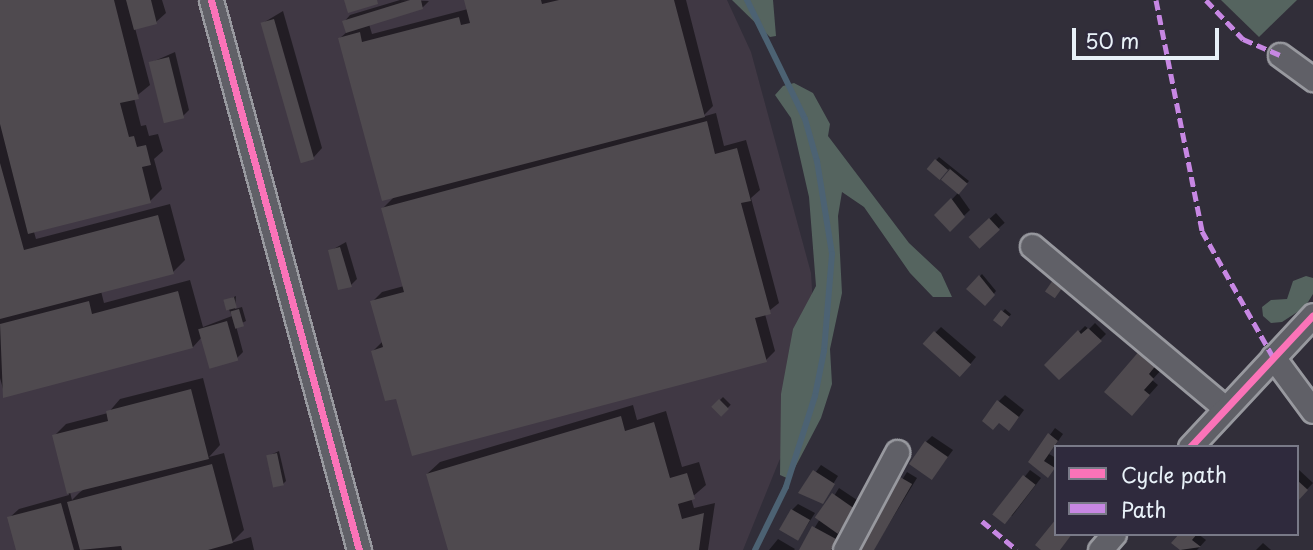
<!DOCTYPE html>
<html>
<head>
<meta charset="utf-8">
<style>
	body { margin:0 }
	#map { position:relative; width:1313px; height:550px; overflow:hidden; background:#312e39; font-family:"Playpen Sans",sans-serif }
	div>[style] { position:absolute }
	.built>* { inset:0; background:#403844 }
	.green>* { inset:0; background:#55645f }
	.shadow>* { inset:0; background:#0007; transform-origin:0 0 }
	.stream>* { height:6px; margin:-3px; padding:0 3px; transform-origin:3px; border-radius:3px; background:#4c6273 }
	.building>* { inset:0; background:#4f4a4f; transform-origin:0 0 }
	.roads { filter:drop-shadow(2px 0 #98999f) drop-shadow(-2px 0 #98999f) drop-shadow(0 2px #98999f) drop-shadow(0 -2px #98999f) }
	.minor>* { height:23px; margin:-11.5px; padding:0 11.5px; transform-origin:11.5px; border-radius:11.5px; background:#606067 }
	.quiet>* { height:5px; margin-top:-2.5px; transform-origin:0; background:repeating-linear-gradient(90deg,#c787e3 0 10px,transparent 0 15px) }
	.cycleway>* { height:7px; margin:-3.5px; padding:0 3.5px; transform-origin:3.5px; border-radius:3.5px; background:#fb73b8 }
	span { translate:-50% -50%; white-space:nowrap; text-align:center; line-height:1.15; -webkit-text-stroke:6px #2f2a3d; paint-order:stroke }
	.legend { position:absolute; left:1054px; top:445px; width:245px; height:91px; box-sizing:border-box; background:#2f2a3d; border:2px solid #797a88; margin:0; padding:9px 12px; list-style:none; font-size:21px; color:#e8f1f8 }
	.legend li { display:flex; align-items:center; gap:14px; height:35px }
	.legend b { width:35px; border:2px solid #797a88 }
	.scale { position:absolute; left:1072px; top:28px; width:147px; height:32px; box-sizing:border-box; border:4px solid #e8f1f8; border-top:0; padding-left:9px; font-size:21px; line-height:24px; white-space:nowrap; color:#e8f1f8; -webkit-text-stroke:5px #2f2a3d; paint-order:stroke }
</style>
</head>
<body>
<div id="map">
	<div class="built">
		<i style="clip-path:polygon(0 0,727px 0,751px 52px,811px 273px,818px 387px,779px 461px,743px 550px,0 550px)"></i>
	</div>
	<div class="green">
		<i style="clip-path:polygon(732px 0,773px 0,776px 36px,770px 37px)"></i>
		<i style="clip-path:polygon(1221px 0,1297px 0,1259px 37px)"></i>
		<i style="clip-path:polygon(794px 83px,813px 93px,830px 124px,828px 136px,909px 243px,941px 273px,952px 297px,933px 297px,910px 273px,864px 207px,842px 192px,838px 216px,842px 293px,830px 349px,832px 384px,821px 418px,789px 479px,780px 475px,781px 394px,793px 329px,816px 286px,809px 197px,791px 118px,775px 95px,783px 86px)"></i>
		<i style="clip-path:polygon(1306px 276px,1313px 278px,1313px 294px,1305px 307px,1282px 322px,1271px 323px,1263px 316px,1262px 307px,1271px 300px,1287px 299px,1293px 281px)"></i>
	</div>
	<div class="shadow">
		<i style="clip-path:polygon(0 0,162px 0,166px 13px,156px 22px,135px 28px,150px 85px,134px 98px,141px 126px,146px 125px,149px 136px,158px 134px,163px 151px,154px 159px,162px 189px,150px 201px,34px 232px,36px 239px,170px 204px,185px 260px,173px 272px,101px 291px,104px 303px,190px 280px,203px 327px,232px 316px,225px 301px,236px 296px,235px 309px,242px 307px,246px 321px,236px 326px,243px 352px,237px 358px,202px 337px,193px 347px,5px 396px,0 378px)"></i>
		<i style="clip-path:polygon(400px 0,429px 1px,423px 7px,369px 24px,372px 34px,468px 9px,466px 0,686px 0,713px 106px,702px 117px,716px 113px,724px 146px,746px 140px,760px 190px,751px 198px,779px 303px,765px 314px,775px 351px,766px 360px,398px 396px,373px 351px,383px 341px,372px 302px,382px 292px,404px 286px,383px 208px,396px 195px,340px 38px,347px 32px,344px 22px,350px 15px)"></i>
		<i style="clip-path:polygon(283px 11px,322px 148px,313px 158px,263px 23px)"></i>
		<i style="clip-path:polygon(175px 52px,189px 110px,183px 116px,150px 63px)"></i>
		<i style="clip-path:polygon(939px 157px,969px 181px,958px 193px,943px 180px,950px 168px,939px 177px,929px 168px)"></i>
		<i style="clip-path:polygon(958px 193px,970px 210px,950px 229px,937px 215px)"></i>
		<i style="left:996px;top:213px;width:13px;height:34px;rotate:48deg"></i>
		<i style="clip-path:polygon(346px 242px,357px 279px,351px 285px,330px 251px)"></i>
		<i style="clip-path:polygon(982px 274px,996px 291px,985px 304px,968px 289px)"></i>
		<i style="left:1005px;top:309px;width:8px;height:13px;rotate:40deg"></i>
		<i style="clip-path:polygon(1095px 323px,1106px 334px,1100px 340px,1046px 365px,1085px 326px,1089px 329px)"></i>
		<i style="clip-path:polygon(941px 327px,976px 357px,967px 368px,935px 333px)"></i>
		<i style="clip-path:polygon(1142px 350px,1162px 369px,1152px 380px,1158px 385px,1141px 404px)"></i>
		<i style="clip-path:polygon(evenodd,203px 378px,220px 445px,209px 457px,224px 453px,244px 530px,231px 543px,251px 537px,254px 550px,18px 550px,9px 518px,19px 509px,69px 495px,54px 436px,66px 424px,108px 413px,120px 399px,203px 378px,84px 489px,79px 493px,72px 500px,70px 492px,84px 489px)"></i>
		<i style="clip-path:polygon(1005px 395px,1024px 410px,1015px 422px,999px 401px)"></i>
		<i style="left:723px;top:397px;width:11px;height:13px;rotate:45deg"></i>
		<i style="clip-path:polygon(633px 405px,637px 420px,666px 411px,682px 467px,699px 462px,706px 485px,691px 498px,694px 508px,715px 503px,708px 550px,450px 550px,427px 474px,440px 462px)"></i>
		<i style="clip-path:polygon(1055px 428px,1063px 434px,1049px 454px,1056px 458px,1056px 467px,1048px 475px,1030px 462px)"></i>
		<i style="clip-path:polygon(932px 436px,953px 450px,932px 478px,926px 442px)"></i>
		<i style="clip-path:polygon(279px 451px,286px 481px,283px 484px,268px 456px)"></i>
		<i style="clip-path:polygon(821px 465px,838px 476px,825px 497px,801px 492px)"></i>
		<i style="clip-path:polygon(1297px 468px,1313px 483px,1297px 500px)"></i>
		<i style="clip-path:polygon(1030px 470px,1041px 478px,1012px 516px,996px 514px)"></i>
		<i style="clip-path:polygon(907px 472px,917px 478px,873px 550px,858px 550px)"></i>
		<i style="clip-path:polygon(839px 488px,860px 502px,839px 532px,832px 550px,801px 550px)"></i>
		<i style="clip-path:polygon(798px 504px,815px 513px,799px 538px,792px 510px)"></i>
		<i style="clip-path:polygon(1181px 534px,1198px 534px,1206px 540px,1197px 550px,1182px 550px,1174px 543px)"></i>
		<i style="clip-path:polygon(778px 539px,795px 549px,794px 550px,769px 550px)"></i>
		<i style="clip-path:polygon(1263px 543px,1271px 550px,1256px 550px)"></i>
	</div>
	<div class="stream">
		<i style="left:747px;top:0;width:132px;rotate:64deg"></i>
		<i style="left:805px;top:119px;width:44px;rotate:74.1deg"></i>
		<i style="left:817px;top:161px;width:94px;rotate:80.8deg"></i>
		<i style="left:832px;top:254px;width:97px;rotate:94.7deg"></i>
		<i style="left:824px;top:351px;width:46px;rotate:101.3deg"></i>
		<i style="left:815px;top:396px;width:96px;rotate:107.7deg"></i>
		<i style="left:786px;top:487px;width:70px;rotate:116.2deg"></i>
	</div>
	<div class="building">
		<i style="clip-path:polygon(0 0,114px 0,139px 99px,120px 103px,129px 137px,134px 136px,137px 147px,146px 145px,151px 165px,142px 167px,151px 203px,28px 234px,0 124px)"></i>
		<i style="clip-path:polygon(126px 0,151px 0,157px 24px,134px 30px)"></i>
		<i style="clip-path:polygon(344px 0,377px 0,378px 4px,348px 13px)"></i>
		<i style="clip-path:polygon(410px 0,421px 0,423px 9px,346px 33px,342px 21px)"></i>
		<i style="clip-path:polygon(464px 0,541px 0,542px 4px,559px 0,674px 0,705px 117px,382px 201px,338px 38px,360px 32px,362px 42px,459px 17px,461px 25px,470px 23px)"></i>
		<i style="left:274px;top:19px;width:146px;height:14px;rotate:74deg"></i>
		<i style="left:169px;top:57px;width:63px;height:21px;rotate:76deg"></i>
		<i style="clip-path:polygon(707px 121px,715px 154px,737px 148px,751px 201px,741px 203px,771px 314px,755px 318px,767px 362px,412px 456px,396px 399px,385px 401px,371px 351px,383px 347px,370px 301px,404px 292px,381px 208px)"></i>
		<i style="left:935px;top:159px;width:17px;height:13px;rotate:40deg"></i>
		<i style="clip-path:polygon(0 163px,24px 250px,158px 215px,174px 274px,0 319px)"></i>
		<i style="left:950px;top:169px;width:23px;height:14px;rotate:40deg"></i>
		<i style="clip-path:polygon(951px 198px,965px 217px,950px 232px,934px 215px)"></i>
		<i style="left:989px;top:218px;width:16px;height:28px;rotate:47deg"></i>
		<i style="clip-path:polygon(340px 247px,352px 287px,338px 290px,328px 250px)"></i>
		<i style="clip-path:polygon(979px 275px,995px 295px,985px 306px,966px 289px)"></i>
		<i style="left:1053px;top:280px;width:12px;height:14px;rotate:35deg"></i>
		<i style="clip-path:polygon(178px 291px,193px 348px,3px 398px,0 324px,89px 301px,92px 314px)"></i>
		<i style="left:234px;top:297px;width:11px;height:11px;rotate:75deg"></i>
		<i style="left:239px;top:309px;width:18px;height:9px;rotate:74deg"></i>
		<i style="left:1001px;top:310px;width:11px;height:13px;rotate:38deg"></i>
		<i style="left:227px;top:321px;width:41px;height:30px;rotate:74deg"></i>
		<i style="clip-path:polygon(1088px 328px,1102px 341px,1059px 380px,1044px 365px,1078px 330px,1081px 334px)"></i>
		<i style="left:934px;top:331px;width:50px;height:17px;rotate:42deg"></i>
		<i style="clip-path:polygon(1141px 349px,1157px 364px,1149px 374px,1154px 379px,1144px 390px,1150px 395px,1132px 416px,1104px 392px)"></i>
		<i style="clip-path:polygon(191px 389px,209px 459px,67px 494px,52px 435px,108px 421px,106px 411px)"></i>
		<i style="left:719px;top:399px;width:14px;height:11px;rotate:45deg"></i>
		<i style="clip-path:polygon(997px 400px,1019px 417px,1009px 431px,999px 423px,993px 430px,982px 421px)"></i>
		<i style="clip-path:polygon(621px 416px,625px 431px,654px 422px,670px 478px,687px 473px,695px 499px,678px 504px,682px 519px,704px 513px,699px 550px,448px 550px,426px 474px)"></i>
		<i style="clip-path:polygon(1048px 433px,1058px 441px,1044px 461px,1055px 468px,1048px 478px,1028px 462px)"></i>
		<i style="left:925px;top:441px;width:28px;height:28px;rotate:35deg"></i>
		<i style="left:277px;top:453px;width:33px;height:11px;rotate:78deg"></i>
		<i style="clip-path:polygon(212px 464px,233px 543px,208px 550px,122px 550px,121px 546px,80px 550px,67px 502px)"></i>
		<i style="clip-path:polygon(813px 470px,835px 484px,823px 504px,798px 493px)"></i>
		<i style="left:1023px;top:475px;width:16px;height:50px;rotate:38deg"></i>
		<i style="left:900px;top:477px;width:14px;height:85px;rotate:30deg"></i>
		<i style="clip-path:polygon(1297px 480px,1308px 490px,1297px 502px)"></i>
		<i style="left:832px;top:493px;width:28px;height:30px;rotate:35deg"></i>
		<i style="clip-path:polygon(61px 503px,74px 550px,16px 550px,7px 517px)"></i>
		<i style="left:791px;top:509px;width:22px;height:24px;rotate:30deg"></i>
		<i style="clip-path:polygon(1056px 519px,1056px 534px,1072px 534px,1060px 550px,1041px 550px,1035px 545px)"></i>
		<i style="clip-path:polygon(812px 526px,836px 539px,831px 550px,799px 550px)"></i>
		<i style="clip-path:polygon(1179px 534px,1197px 534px,1192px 540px,1201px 547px,1180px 550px,1171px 543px)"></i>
	</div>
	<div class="roads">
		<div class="minor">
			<i style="left:211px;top:0;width:570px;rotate:74.94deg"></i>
			<i style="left:1280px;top:55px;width:41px;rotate:36deg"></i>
			<i style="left:1032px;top:246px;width:251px;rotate:40deg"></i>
			<i style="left:1273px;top:357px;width:67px;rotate:53.5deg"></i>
			<i style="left:1190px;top:447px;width:180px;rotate:-47deg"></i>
			<i style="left:845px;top:550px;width:111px;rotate:-62deg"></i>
			<i style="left:1100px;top:550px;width:21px;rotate:-49deg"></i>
		</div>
	</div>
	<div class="quiet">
		<i style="left:1156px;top:0;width:236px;rotate:78.7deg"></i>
		<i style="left:1202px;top:231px;width:145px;rotate:60.6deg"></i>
		<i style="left:1206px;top:0;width:54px;rotate:46.5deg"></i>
		<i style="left:1243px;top:39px;width:40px;rotate:23.4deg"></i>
		<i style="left:982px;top:521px;width:45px;rotate:39.6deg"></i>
	</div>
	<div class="cycleway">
		<i style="left:211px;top:0;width:570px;rotate:74.94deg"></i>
		<i style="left:1190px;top:447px;width:180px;rotate:-47deg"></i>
	</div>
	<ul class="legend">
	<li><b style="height:9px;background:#fb73b8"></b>Cycle path</li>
	<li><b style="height:9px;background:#c787e3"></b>Path</li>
	</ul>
	<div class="scale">50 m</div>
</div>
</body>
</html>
